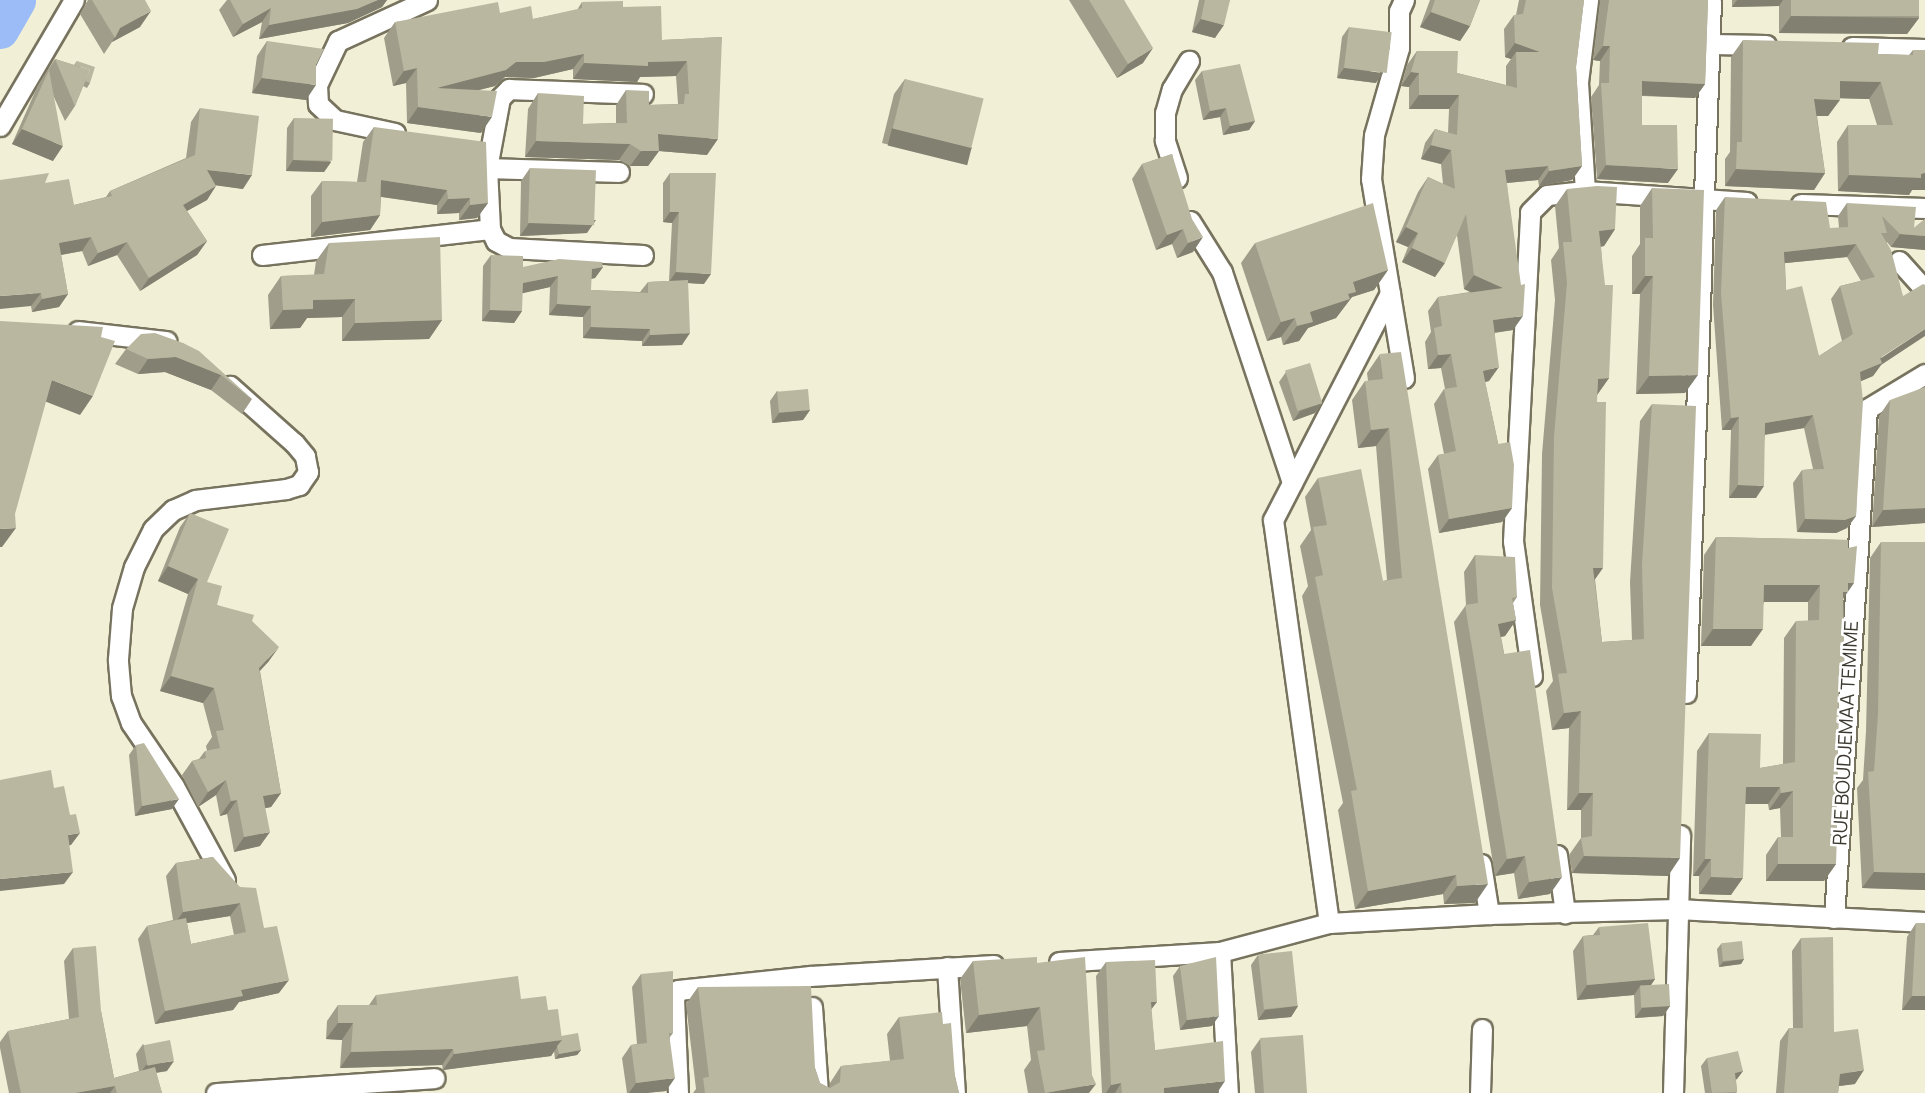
<!DOCTYPE html>
<html>
<head>
<meta charset="utf-8">
<style>
	body { margin:0 }
	#map { position:relative; width:1925px; height:1093px; overflow:hidden; background:#f2efd7; font-family:Manrope,sans-serif }
	div>[style] { position:absolute }
	.river>* { height:37px; margin:-18.5px; padding:0 18.5px; transform-origin:18.5px; border-radius:18.5px; background:#9bbcf6 }
	.roads { filter:drop-shadow(2px 0 #77735e) drop-shadow(-2px 0 #77735e) drop-shadow(0 2px #77735e) drop-shadow(0 -2px #77735e) }
	.minor>* { height:19px; margin:-9.5px; padding:0 9.5px; transform-origin:9.5px; border-radius:9.5px; background:#fff }
	.wall>* { inset:0; background:#a09d8a }
	.shaded-wall>* { inset:0; background:#828070; transform-origin:0 0 }
	.building>* { inset:0; background:#bab7a0; transform-origin:0 0 }
	span { translate:-50% -50%; white-space:nowrap; text-align:center; line-height:1.15; -webkit-text-stroke:5px #fff; paint-order:stroke }
	.street-label { font-size:19px; color:#3b3930 }
</style>
</head>
<body>
<div id="map">
	<div class="river">
		<i style="left:0;top:30px;width:34px;rotate:-60deg"></i>
	</div>
	<div class="roads">
		<div class="minor">
			<i style="left:1711px;top:44px;width:55px;rotate:1deg"></i>
			<i style="left:1852px;top:47px;width:73px;rotate:1.6deg"></i>
			<i style="left:0;top:126px;width:146px;rotate:-59.6deg"></i>
			<i style="left:395px;top:133px;width:61px;rotate:-167.8deg"></i>
			<i style="left:335px;top:120px;width:23px;rotate:-137deg"></i>
			<i style="left:318px;top:104px;width:19px;rotate:-93deg"></i>
			<i style="left:317px;top:85px;width:49px;rotate:-64.5deg"></i>
			<i style="left:338px;top:41px;width:98px;rotate:-24.7deg"></i>
			<i style="left:487px;top:168px;width:132px;rotate:1.7deg"></i>
			<i style="left:1177px;top:178px;width:40px;rotate:-108deg"></i>
			<i style="left:1165px;top:140px;width:27px;rotate:-90deg"></i>
			<i style="left:1165px;top:113px;width:25px;rotate:-74deg"></i>
			<i style="left:1172px;top:89px;width:33px;rotate:-59deg"></i>
			<i style="left:1585px;top:191px;width:109px;rotate:-93.7deg"></i>
			<i style="left:1578px;top:82px;width:83px;rotate:-83deg"></i>
			<i style="left:1801px;top:204px;width:124px;rotate:1.8deg"></i>
			<i style="left:1190px;top:221px;width:60px;rotate:57.9deg"></i>
			<i style="left:1222px;top:272px;width:222px;rotate:71.6deg"></i>
			<i style="left:262px;top:255px;width:229px;rotate:-6.5deg"></i>
			<i style="left:643px;top:255px;width:134px;rotate:-177deg"></i>
			<i style="left:509px;top:248px;width:15px;rotate:-152deg"></i>
			<i style="left:496px;top:241px;width:13px;rotate:-117deg"></i>
			<i style="left:490px;top:229px;width:61px;rotate:-92.8deg"></i>
			<i style="left:487px;top:168px;width:71px;rotate:-79.5deg"></i>
			<i style="left:500px;top:98px;width:13px;rotate:-45deg"></i>
			<i style="left:509px;top:89px;width:134px;rotate:2.1deg"></i>
			<i style="left:1899px;top:261px;width:39px;rotate:48deg"></i>
			<i style="left:78px;top:331px;width:89px;rotate:6.5deg"></i>
			<i style="left:1404px;top:378px;width:202px;rotate:-99.4deg"></i>
			<i style="left:1371px;top:179px;width:44px;rotate:-86.1deg"></i>
			<i style="left:1374px;top:135px;width:91px;rotate:-74deg"></i>
			<i style="left:1399px;top:48px;width:37px;rotate:-90deg"></i>
			<i style="left:1399px;top:11px;width:12px;rotate:-66deg"></i>
			<i style="left:1532px;top:676px;width:136px;rotate:-98deg"></i>
			<i style="left:1513px;top:541px;width:329px;rotate:-87deg"></i>
			<i style="left:1530px;top:212px;width:24px;rotate:-45deg"></i>
			<i style="left:1547px;top:195px;width:38px;rotate:-6deg"></i>
			<i style="left:1585px;top:191px;width:162px;rotate:3.9deg"></i>
			<i style="left:1686px;top:693px;width:693px;rotate:-87.93deg"></i>
			<i style="left:1557px;top:855px;width:59px;rotate:82.1deg"></i>
			<i style="left:1481px;top:864px;width:51px;rotate:80.9deg"></i>
			<i style="left:225px;top:880px;width:107px;rotate:-118.5deg"></i>
			<i style="left:174px;top:786px;width:76px;rotate:-124.3deg"></i>
			<i style="left:131px;top:723px;width:29px;rotate:-110deg"></i>
			<i style="left:121px;top:696px;width:37px;rotate:-95deg"></i>
			<i style="left:118px;top:659px;width:51px;rotate:-85.5deg"></i>
			<i style="left:122px;top:608px;width:43px;rotate:-73.7deg"></i>
			<i style="left:134px;top:567px;width:42px;rotate:-63.4deg"></i>
			<i style="left:153px;top:529px;width:28px;rotate:-44deg"></i>
			<i style="left:173px;top:510px;width:24px;rotate:-24deg"></i>
			<i style="left:195px;top:500px;width:92px;rotate:-6.9deg"></i>
			<i style="left:286px;top:489px;width:14px;rotate:-17deg"></i>
			<i style="left:299px;top:485px;width:16px;rotate:-55deg"></i>
			<i style="left:308px;top:472px;width:16px;rotate:-101deg"></i>
			<i style="left:305px;top:456px;width:17px;rotate:-130deg"></i>
			<i style="left:294px;top:443px;width:86px;rotate:-138.3deg"></i>
			<i style="left:1834px;top:918px;width:510px;rotate:-86.29deg"></i>
			<i style="left:1867px;top:409px;width:68px;rotate:-31.1deg"></i>
			<i style="left:1329px;top:923px;width:407px;rotate:-97.9deg"></i>
			<i style="left:1273px;top:520px;width:255px;rotate:-62.7deg"></i>
			<i style="left:1220px;top:952px;width:141px;rotate:86.8deg"></i>
			<i style="left:1059px;top:962px;width:161px;rotate:-3.6deg"></i>
			<i style="left:1220px;top:952px;width:113px;rotate:-14.9deg"></i>
			<i style="left:1329px;top:923px;width:160px;rotate:-3.2deg"></i>
			<i style="left:1489px;top:914px;width:188px;rotate:-1.5deg"></i>
			<i style="left:1677px;top:909px;width:248px;rotate:3deg"></i>
			<i style="left:947px;top:967px;width:126px;rotate:86.4deg"></i>
			<i style="left:812px;top:1007px;width:86px;rotate:86deg"></i>
			<i style="left:216px;top:1093px;width:219px;rotate:-3.9deg"></i>
			<i style="left:678px;top:1093px;width:95px;rotate:-92.4deg"></i>
			<i style="left:674px;top:998px;width:9px;rotate:-63deg"></i>
			<i style="left:678px;top:990px;width:133px;rotate:-6.1deg"></i>
			<i style="left:810px;top:976px;width:184px;rotate:-3.4deg"></i>
			<i style="left:1480px;top:1093px;width:64px;rotate:-88.2deg"></i>
			<i style="left:1673px;top:1093px;width:258px;rotate:-88.4deg"></i>
		</div>
	</div>
	<div class="wall">
		<i style="clip-path:polygon(88px 0,145px 0,140px 27px,112px 42px,104px 54px,80px 14px)"></i>
		<i style="clip-path:polygon(227px 0,387px 0,382px 7px,348px 23px,259px 39px,262px 22px,233px 37px,219px 10px)"></i>
		<i style="clip-path:polygon(1069px 0,1124px 0,1143px 63px,1117px 78px)"></i>
		<i style="clip-path:polygon(1199px 0,1230px 0,1215px 38px,1192px 32px)"></i>
		<i style="clip-path:polygon(1430px 0,1480px 0,1470px 26px,1460px 41px,1420px 27px)"></i>
		<i style="clip-path:polygon(1519px 0,1584px 0,1576px 67px,1582px 166px,1572px 180px,1539px 186px,1538px 180px,1507px 183px,1513px 330px,1495px 333px,1489px 381px,1485px 382px,1512px 508px,1502px 522px,1439px 533px,1428px 469px,1438px 455px,1444px 454px,1434px 404px,1444px 389px,1445px 389px,1441px 368px,1428px 369px,1425px 342px,1431px 332px,1428px 311px,1438px 297px,1470px 292px,1464px 289px,1457px 235px,1435px 277px,1402px 262px,1408px 247px,1396px 242px,1418px 192px,1428px 177px,1443px 184px,1441px 164px,1421px 159px,1425px 143px,1435px 129px,1448px 133px,1449px 109px,1409px 109px,1409px 87px,1401px 86px,1407px 65px,1417px 51px,1457px 73px,1506px 85px,1506px 66px,1511px 59px,1505px 57px,1504px 29px,1514px 15px,1516px 15px)"></i>
		<i style="clip-path:polygon(1599px 0,1708px 0,1705px 84px,1695px 98px,1642px 96px,1642px 125px,1668px 183px,1597px 179px,1591px 97px,1599px 85px,1600px 61px,1593px 60px,1600px 1px)"></i>
		<i style="clip-path:polygon(1732px 0,1919px 0,1919px 18px,1907px 34px,1779px 33px,1779px 6px,1732px 7px)"></i>
		<i style="clip-path:polygon(582px 2px,623px 7px,662px 40px,722px 37px,707px 155px,659px 151px,648px 166px,630px 166px,619px 160px,525px 157px,528px 109px,538px 93px,583px 124px,616px 123px,616px 105px,626px 90px,649px 105px,678px 104px,676px 76px,640px 77px,637px 82px,573px 79px,573px 69px,534px 78px,505px 77px,495px 86px,479px 90px,481px 133px,407px 123px,406px 83px,393px 86px,384px 38px,395px 22px,500px 13px,533px 19px,577px 10px)"></i>
		<i style="clip-path:polygon(1349px 27px,1376px 83px,1337px 78px,1342px 37px)"></i>
		<i style="clip-path:polygon(1743px 40px,1878px 54px,1909px 55px,1913px 50px,1925px 50px,1925px 190px,1912px 190px,1909px 195px,1838px 191px,1837px 142px,1848px 125px,1877px 125px,1869px 99px,1840px 98px,1828px 116px,1817px 116px,1825px 173px,1814px 190px,1725px 186px,1725px 159px,1730px 152px,1731px 57px)"></i>
		<i style="clip-path:polygon(267px 41px,316px 65px,306px 100px,252px 93px,257px 56px)"></i>
		<i style="clip-path:polygon(55px 59px,74px 65px,77px 61px,90px 83px,87px 88px,83px 86px,75px 106px,65px 121px,53px 95px,53px 161px,12px 144px,38px 85px)"></i>
		<i style="clip-path:polygon(1202px 71px,1255px 121px,1249px 130px,1223px 135px,1220px 117px,1203px 120px,1195px 80px)"></i>
		<i style="clip-path:polygon(905px 79px,972px 148px,962px 163px,882px 143px,894px 94px)"></i>
		<i style="clip-path:polygon(200px 108px,243px 189px,216px 185px,207px 200px,187px 211px,207px 241px,197px 255px,140px 291px,117px 255px,88px 266px,82px 251px,61px 255px,68px 294px,59px 307px,32px 312px,31px 306px,45px 183px,74px 205px,106px 197px,110px 191px,186px 158px,191px 122px)"></i>
		<i style="clip-path:polygon(294px 118px,331px 162px,324px 172px,286px 171px,287px 128px)"></i>
		<i style="clip-path:polygon(374px 127px,488px 203px,477px 218px,459px 220px,459px 213px,437px 214px,437px 205px,381px 197px,380px 215px,370px 230px,311px 237px,311px 196px,322px 181px,357px 182px,363px 142px)"></i>
		<i style="clip-path:polygon(1172px 154px,1193px 252px,1177px 258px,1172px 244px,1156px 250px,1132px 179px,1142px 164px)"></i>
		<i style="clip-path:polygon(530px 168px,587px 233px,520px 236px,521px 181px)"></i>
		<i style="clip-path:polygon(670px 173px,704px 284px,688px 283px,682px 345px,642px 346px,642px 341px,583px 338px,583px 317px,549px 315px,550px 287px,522px 293px,522px 311px,514px 323px,482px 321px,483px 266px,491px 255px,523px 267px,603px 267px,595px 278px,591px 279px,591px 290px,640px 292px,648px 282px,669px 281px,672px 223px,663px 222px,663px 183px)"></i>
		<i style="clip-path:polygon(1652px 188px,1685px 393px,1636px 394px,1640px 294px,1632px 294px,1632px 256px,1640px 244px,1640px 206px)"></i>
		<i style="clip-path:polygon(1567px 189px,1615px 229px,1604px 246px,1601px 247px,1609px 378px,1597px 395px,1595px 579px,1602px 642px,1632px 640px,1630px 582px,1640px 421px,1652px 404px,1668px 876px,1572px 873px,1569px 855px,1581px 838px,1581px 810px,1567px 810px,1569px 728px,1552px 730px,1546px 691px,1553px 681px,1540px 605px,1542px 454px,1555px 300px,1551px 260px,1559px 248px,1555px 206px)"></i>
		<i style="clip-path:polygon(evenodd,1725px 197px,1830px 228px,1839px 228px,1838px 216px,1847px 203px,1914px 228px,1925px 219px,1925px 250px,1891px 247px,1887px 242px,1881px 365px,1873px 376px,1861px 381px,1856px 516px,1847px 528px,1836px 533px,1797px 532px,1793px 483px,1802px 470px,1813px 469px,1804px 428px,1765px 435px,1756px 498px,1729px 498px,1731px 430px,1722px 430px,1713px 305px,1716px 210px,1725px 197px,1847px 257px,1861px 281px,1840px 286px,1831px 299px,1842px 341px,1819px 356px,1786px 290px,1785px 263px,1847px 257px)"></i>
		<i style="clip-path:polygon(329px 243px,442px 320px,429px 339px,342px 341px,342px 317px,307px 318px,300px 328px,270px 329px,268px 295px,281px 276px,314px 275px,316px 261px)"></i>
		<i style="clip-path:polygon(1255px 243px,1388px 270px,1374px 290px,1352px 297px,1336px 318px,1308px 328px,1299px 341px,1283px 345px,1281px 337px,1267px 341px,1241px 263px)"></i>
		<i style="clip-path:polygon(183px 343px,252px 399px,242px 414px,211px 390px,165px 372px,138px 374px,115px 364px,126px 349px)"></i>
		<i style="clip-path:polygon(1380px 354px,1475px 903px,1444px 904px,1443px 894px,1355px 909px,1338px 810px,1343px 803px,1302px 596px,1308px 586px,1300px 546px,1311px 530px,1305px 497px,1318px 478px,1383px 581px,1387px 580px,1376px 446px,1358px 448px,1352px 400px,1365px 381px,1368px 381px,1367px 373px)"></i>
		<i style="clip-path:polygon(1286px 372px,1322px 403px,1315px 413px,1293px 421px,1279px 382px)"></i>
		<i style="clip-path:polygon(777px 391px,810px 410px,803px 420px,772px 423px,770px 401px)"></i>
		<i style="clip-path:polygon(1890px 400px,1925px 523px,1872px 527px,1879px 416px)"></i>
		<i style="clip-path:polygon(190px 513px,207px 582px,217px 605px,252px 621px,269px 661px,260px 671px,281px 793px,271px 807px,265px 808px,260px 846px,234px 852px,227px 814px,220px 816px,216px 795px,198px 807px,182px 775px,192px 761px,199px 759px,205px 751px,207px 751px,206px 746px,212px 737px,203px 703px,160px 691px,188px 594px,158px 581px,180px 527px)"></i>
		<i style="clip-path:polygon(1716px 537px,1848px 540px,1843px 600px,1839px 689px,1836px 864px,1824px 881px,1766px 881px,1766px 855px,1778px 837px,1781px 837px,1780px 808px,1769px 810px,1768px 804px,1745px 804px,1731px 895px,1699px 894px,1699px 876px,1693px 876px,1697px 751px,1709px 733px,1760px 768px,1783px 764px,1784px 638px,1796px 621px,1808px 621px,1808px 602px,1764px 602px,1751px 646px,1701px 646px,1704px 555px)"></i>
		<i style="clip-path:polygon(1881px 542px,1925px 542px,1925px 890px,1862px 888px,1857px 788px,1863px 780px,1866px 731px,1870px 558px)"></i>
		<i style="clip-path:polygon(1475px 555px,1517px 597px,1513px 603px,1516px 620px,1505px 636px,1501px 637px,1550px 894px,1518px 899px,1514px 873px,1495px 876px,1454px 622px,1466px 605px,1464px 572px)"></i>
		<i style="clip-path:polygon(136px 745px,172px 809px,135px 816px,129px 755px)"></i>
		<i style="clip-path:polygon(evenodd,213px 857px,264px 928px,279px 993px,239px 1002px,233px 1010px,155px 1024px,138px 939px,147px 926px,173px 920px,166px 876px,176px 863px,213px 857px,230px 916px,234px 935px,191px 944px,187px 923px,230px 916px)"></i>
		<i style="clip-path:polygon(1916px 923px,1925px 1010px,1902px 1010px,1907px 937px)"></i>
		<i style="clip-path:polygon(1599px 927px,1655px 979px,1651px 985px,1670px 1006px,1663px 1016px,1635px 1018px,1634px 995px,1577px 1000px,1573px 951px,1583px 936px,1593px 935px)"></i>
		<i style="clip-path:polygon(1801px 938px,1834px 1032px,1855px 1084px,1839px 1086px,1838px 1093px,1776px 1093px,1780px 1041px,1789px 1028px,1793px 1028px,1792px 951px)"></i>
		<i style="clip-path:polygon(1721px 944px,1744px 959px,1741px 964px,1719px 967px,1717px 949px)"></i>
		<i style="clip-path:polygon(73px 948px,101px 1011px,114px 1078px,139px 1071px,136px 1054px,143px 1044px,167px 1071px,156px 1073px,162px 1093px,9px 1093px,0 1048px,0 1042px,8px 1031px,69px 1019px,64px 961px)"></i>
		<i style="clip-path:polygon(1258px 955px,1298px 1006px,1291px 1017px,1258px 1020px,1251px 965px)"></i>
		<i style="clip-path:polygon(973px 961px,1037px 963px,1089px 1093px,1028px 1093px,1024px 1070px,1031px 1060px,1027px 1026px,966px 1033px,960px 979px)"></i>
		<i style="clip-path:polygon(1106px 962px,1151px 1009px,1155px 1050px,1217px 1093px,1102px 1093px,1096px 976px)"></i>
		<i style="clip-path:polygon(1180px 966px,1212px 1026px,1180px 1030px,1173px 976px)"></i>
		<i style="clip-path:polygon(641px 974px,673px 1033px,670px 1037px,666px 1091px,646px 1093px,627px 1093px,622px 1058px,631px 1045px,637px 1044px,632px 987px)"></i>
		<i style="clip-path:polygon(698px 987px,815px 1068px,820px 1083px,829px 1088px,830px 1083px,841px 1066px,890px 1061px,887px 1034px,899px 1017px,943px 1024px,959px 1093px,693px 1093px,696px 1089px,686px 1004px)"></i>
		<i style="clip-path:polygon(376px 995px,521px 999px,548px 1010px,561px 1036px,581px 1050px,577px 1055px,555px 1059px,554px 1051px,551px 1056px,443px 1070px,442px 1065px,340px 1068px,342px 1040px,326px 1039px,327px 1021px,338px 1005px,369px 1005px)"></i>
		<i style="clip-path:polygon(1260px 1039px,1307px 1093px,1255px 1093px,1251px 1052px)"></i>
		<i style="clip-path:polygon(1707px 1058px,1743px 1071px,1736px 1080px,1737px 1092px,1736px 1093px,1705px 1093px,1701px 1066px)"></i>
	</div>
	<div class="shaded-wall">
		<i style="clip-path:polygon(378px 0,387px 0,382px 7px,348px 23px,259px 39px,269px 25px)"></i>
		<i style="clip-path:polygon(1737px 0,1783px 0,1779px 6px,1732px 7px)"></i>
		<i style="clip-path:polygon(271px 8px,262px 22px,233px 37px,243px 24px)"></i>
		<i style="clip-path:polygon(151px 11px,140px 27px,112px 42px,120px 28px)"></i>
		<i style="clip-path:polygon(1431px 12px,1470px 26px,1460px 41px,1420px 27px)"></i>
		<i style="clip-path:polygon(1791px 16px,1919px 18px,1907px 34px,1779px 33px)"></i>
		<i style="clip-path:polygon(1201px 19px,1224px 25px,1215px 38px,1192px 32px)"></i>
		<i style="clip-path:polygon(1515px 43px,1540px 52px,1516px 52px,1511px 59px,1505px 57px)"></i>
		<i style="clip-path:polygon(1603px 46px,1610px 46px,1600px 61px,1593px 60px)"></i>
		<i style="clip-path:polygon(1153px 48px,1143px 63px,1117px 78px,1128px 64px)"></i>
		<i style="clip-path:polygon(584px 54px,573px 69px,534px 78px,505px 77px,495px 86px,426px 103px,437px 88px,516px 62px)"></i>
		<i style="clip-path:polygon(687px 61px,676px 76px,640px 77px,637px 82px,573px 79px,584px 63px)"></i>
		<i style="clip-path:polygon(417px 68px,406px 83px,393px 86px,404px 71px)"></i>
		<i style="clip-path:polygon(1344px 68px,1383px 73px,1376px 83px,1337px 78px)"></i>
		<i style="clip-path:polygon(1411px 72px,1419px 73px,1409px 87px,1401px 86px)"></i>
		<i style="clip-path:polygon(262px 78px,316px 85px,306px 100px,252px 93px)"></i>
		<i style="clip-path:polygon(1642px 81px,1705px 84px,1695px 98px,1632px 95px)"></i>
		<i style="clip-path:polygon(1840px 81px,1881px 82px,1869px 99px,1828px 98px)"></i>
		<i style="clip-path:polygon(1419px 95px,1459px 95px,1449px 109px,1409px 109px)"></i>
		<i style="clip-path:polygon(1814px 99px,1840px 100px,1828px 116px,1803px 116px)"></i>
		<i style="clip-path:polygon(418px 107px,492px 117px,481px 133px,407px 123px)"></i>
		<i style="clip-path:polygon(1226px 108px,1220px 117px,1203px 120px,1210px 111px)"></i>
		<i style="clip-path:polygon(1255px 121px,1249px 130px,1223px 135px,1230px 126px)"></i>
		<i style="left:892px;top:128px;width:82px;height:18px;rotate:14deg"></i>
		<i style="clip-path:polygon(22px 129px,63px 146px,53px 161px,12px 144px)"></i>
		<i style="clip-path:polygon(658px 134px,718px 139px,707px 155px,659px 151px,648px 166px,630px 166px,641px 151px)"></i>
		<i style="clip-path:polygon(536px 141px,630px 144px,619px 160px,525px 157px)"></i>
		<i style="clip-path:polygon(1431px 145px,1451px 150px,1441px 164px,1421px 159px)"></i>
		<i style="clip-path:polygon(293px 160px,331px 162px,324px 172px,286px 171px)"></i>
		<i style="clip-path:polygon(1606px 165px,1678px 169px,1668px 183px,1597px 179px)"></i>
		<i style="clip-path:polygon(1548px 166px,1538px 180px,1495px 184px,1505px 170px)"></i>
		<i style="clip-path:polygon(1582px 166px,1572px 180px,1539px 186px,1549px 171px)"></i>
		<i style="clip-path:polygon(1736px 169px,1825px 173px,1814px 190px,1725px 186px)"></i>
		<i style="clip-path:polygon(207px 170px,252px 175px,243px 189px,198px 183px)"></i>
		<i style="clip-path:polygon(1925px 173px,1925px 190px,1912px 190px,1909px 195px,1838px 191px,1849px 175px)"></i>
		<i style="clip-path:polygon(381px 180px,447px 190px,437px 205px,370px 195px)"></i>
		<i style="clip-path:polygon(216px 186px,207px 200px,174px 218px,183px 205px)"></i>
		<i style="clip-path:polygon(470px 198px,459px 213px,437px 214px,448px 199px)"></i>
		<i style="clip-path:polygon(488px 203px,477px 218px,459px 220px,470px 205px)"></i>
		<i style="clip-path:polygon(670px 212px,679px 212px,672px 223px,663px 222px)"></i>
		<i style="clip-path:polygon(380px 215px,370px 230px,311px 237px,322px 222px)"></i>
		<i style="clip-path:polygon(596px 220px,587px 233px,520px 236px,529px 223px)"></i>
		<i style="clip-path:polygon(1406px 227px,1418px 233px,1408px 247px,1396px 242px)"></i>
		<i style="clip-path:polygon(1183px 229px,1172px 244px,1156px 250px,1167px 235px)"></i>
		<i style="clip-path:polygon(1615px 229px,1604px 246px,1587px 248px,1599px 231px)"></i>
		<i style="clip-path:polygon(1900px 234px,1925px 236px,1925px 250px,1891px 247px)"></i>
		<i style="clip-path:polygon(91px 237px,82px 251px,49px 257px,59px 243px)"></i>
		<i style="clip-path:polygon(1203px 237px,1193px 252px,1177px 258px,1188px 243px)"></i>
		<i style="clip-path:polygon(207px 241px,197px 255px,140px 291px,149px 278px)"></i>
		<i style="clip-path:polygon(127px 242px,117px 255px,88px 266px,98px 253px)"></i>
		<i style="clip-path:polygon(1856px 244px,1847px 257px,1776px 264px,1784px 252px)"></i>
		<i style="clip-path:polygon(1412px 248px,1445px 263px,1435px 277px,1402px 262px)"></i>
		<i style="clip-path:polygon(603px 267px,595px 278px,584px 280px,592px 269px)"></i>
		<i style="clip-path:polygon(1388px 270px,1374px 290px,1352px 297px,1336px 318px,1308px 328px,1299px 341px,1283px 345px,1297px 326px,1310px 312px,1353px 282px)"></i>
		<i style="clip-path:polygon(676px 272px,711px 274px,704px 284px,669px 282px)"></i>
		<i style="clip-path:polygon(1474px 275px,1503px 288px,1493px 302px,1464px 289px)"></i>
		<i style="clip-path:polygon(558px 276px,550px 287px,515px 295px,523px 283px)"></i>
		<i style="clip-path:polygon(1645px 276px,1653px 276px,1640px 294px,1632px 294px)"></i>
		<i style="clip-path:polygon(41px 293px,31px 306px,0 309px,0 296px)"></i>
		<i style="clip-path:polygon(68px 294px,59px 307px,32px 312px,42px 299px)"></i>
		<i style="clip-path:polygon(355px 299px,342px 317px,307px 318px,300px 328px,270px 329px,283px 310px,313px 300px)"></i>
		<i style="clip-path:polygon(557px 304px,591px 306px,583px 317px,549px 315px)"></i>
		<i style="clip-path:polygon(490px 310px,522px 311px,514px 323px,482px 321px)"></i>
		<i style="clip-path:polygon(1523px 316px,1513px 330px,1483px 334px,1493px 320px)"></i>
		<i style="clip-path:polygon(1295px 318px,1281px 337px,1267px 341px,1281px 322px)"></i>
		<i style="clip-path:polygon(442px 320px,429px 339px,342px 341px,355px 323px)"></i>
		<i style="clip-path:polygon(591px 327px,650px 329px,642px 341px,583px 338px)"></i>
		<i style="clip-path:polygon(1925px 329px,1925px 336px,1881px 365px,1873px 376px,1852px 385px,1860px 372px)"></i>
		<i style="clip-path:polygon(690px 333px,682px 345px,642px 346px,650px 335px)"></i>
		<i style="clip-path:polygon(1451px 354px,1441px 368px,1428px 369px,1438px 355px)"></i>
		<i style="clip-path:polygon(176px 357px,221px 375px,211px 390px,165px 372px,138px 374px,148px 359px)"></i>
		<i style="clip-path:polygon(1499px 367px,1489px 381px,1473px 385px,1483px 371px)"></i>
		<i style="clip-path:polygon(1698px 375px,1685px 393px,1636px 394px,1649px 376px)"></i>
		<i style="clip-path:polygon(1609px 378px,1597px 395px,1598px 379px)"></i>
		<i style="clip-path:polygon(52px 380px,93px 396px,80px 415px,39px 399px)"></i>
		<i style="clip-path:polygon(1322px 403px,1315px 413px,1293px 421px,1300px 411px)"></i>
		<i style="clip-path:polygon(810px 410px,803px 420px,772px 423px,779px 413px)"></i>
		<i style="clip-path:polygon(1813px 415px,1804px 428px,1756px 436px,1765px 423px)"></i>
		<i style="clip-path:polygon(1739px 417px,1731px 430px,1722px 430px,1731px 418px)"></i>
		<i style="clip-path:polygon(1389px 428px,1376px 446px,1358px 448px,1371px 430px)"></i>
		<i style="clip-path:polygon(1738px 485px,1764px 486px,1756px 498px,1729px 498px)"></i>
		<i style="clip-path:polygon(1512px 508px,1502px 522px,1439px 533px,1449px 519px)"></i>
		<i style="clip-path:polygon(1925px 508px,1925px 523px,1872px 527px,1883px 510px)"></i>
		<i style="clip-path:polygon(1856px 516px,1847px 528px,1836px 533px,1797px 532px,1805px 519px)"></i>
		<i style="clip-path:polygon(16px 528px,2px 547px,0 547px,0 529px)"></i>
		<i style="clip-path:polygon(168px 566px,198px 579px,188px 594px,158px 581px)"></i>
		<i style="clip-path:polygon(1593px 568px,1603px 568px,1591px 585px)"></i>
		<i style="clip-path:polygon(1848px 583px,1854px 583px,1836px 609px,1831px 609px)"></i>
		<i style="clip-path:polygon(1764px 585px,1820px 585px,1808px 602px,1752px 602px)"></i>
		<i style="clip-path:polygon(1516px 620px,1505px 636px,1486px 640px,1498px 624px)"></i>
		<i style="clip-path:polygon(1713px 629px,1763px 629px,1751px 646px,1701px 646px)"></i>
		<i style="clip-path:polygon(279px 647px,269px 661px,249px 682px,259px 668px)"></i>
		<i style="clip-path:polygon(171px 676px,214px 688px,203px 703px,160px 691px)"></i>
		<i style="clip-path:polygon(1839px 680px,1845px 680px,1833px 697px)"></i>
		<i style="clip-path:polygon(1581px 711px,1569px 728px,1552px 730px,1564px 713px)"></i>
		<i style="clip-path:polygon(226px 780px,216px 795px,198px 807px,208px 792px)"></i>
		<i style="clip-path:polygon(1746px 787px,1780px 787px,1768px 804px,1734px 804px)"></i>
		<i style="clip-path:polygon(1793px 791px,1780px 808px,1769px 810px,1781px 793px)"></i>
		<i style="clip-path:polygon(281px 793px,271px 807px,252px 811px,263px 796px)"></i>
		<i style="clip-path:polygon(1579px 793px,1593px 793px,1581px 810px,1567px 810px)"></i>
		<i style="clip-path:polygon(179px 799px,172px 809px,135px 816px,142px 806px)"></i>
		<i style="clip-path:polygon(237px 800px,227px 814px,220px 816px,231px 801px)"></i>
		<i style="clip-path:polygon(270px 832px,260px 846px,234px 852px,244px 837px)"></i>
		<i style="clip-path:polygon(80px 833px,71px 845px,59px 848px,68px 835px)"></i>
		<i style="clip-path:polygon(1525px 856px,1514px 873px,1495px 876px,1507px 859px)"></i>
		<i style="clip-path:polygon(1584px 856px,1680px 858px,1668px 876px,1572px 873px)"></i>
		<i style="clip-path:polygon(1705px 859px,1711px 859px,1699px 876px,1693px 876px)"></i>
		<i style="clip-path:polygon(1778px 864px,1836px 864px,1824px 881px,1766px 881px)"></i>
		<i style="clip-path:polygon(73px 872px,64px 884px,0 891px,0 879px)"></i>
		<i style="clip-path:polygon(1874px 872px,1925px 873px,1925px 890px,1862px 888px)"></i>
		<i style="clip-path:polygon(1456px 875px,1443px 894px,1355px 909px,1368px 891px)"></i>
		<i style="clip-path:polygon(1562px 877px,1550px 894px,1518px 899px,1529px 882px)"></i>
		<i style="clip-path:polygon(1711px 877px,1743px 878px,1731px 895px,1699px 894px)"></i>
		<i style="clip-path:polygon(1488px 884px,1475px 903px,1444px 904px,1457px 886px)"></i>
		<i style="clip-path:polygon(240px 903px,230px 916px,174px 925px,183px 912px)"></i>
		<i style="clip-path:polygon(1744px 959px,1741px 964px,1719px 967px,1723px 962px)"></i>
		<i style="clip-path:polygon(1655px 979px,1645px 994px,1640px 986px,1634px 995px,1577px 1000px,1587px 985px)"></i>
		<i style="clip-path:polygon(289px 980px,279px 993px,239px 1002px,233px 1010px,155px 1024px,165px 1011px,241px 990px)"></i>
		<i style="clip-path:polygon(1912px 996px,1925px 996px,1925px 1010px,1902px 1010px)"></i>
		<i style="clip-path:polygon(1151px 1002px,1157px 1002px,1147px 1015px)"></i>
		<i style="clip-path:polygon(1298px 1006px,1291px 1017px,1258px 1020px,1265px 1010px)"></i>
		<i style="clip-path:polygon(1670px 1006px,1663px 1016px,1635px 1018px,1642px 1008px)"></i>
		<i style="clip-path:polygon(1040px 1007px,1027px 1026px,966px 1033px,979px 1015px)"></i>
		<i style="clip-path:polygon(1219px 1016px,1212px 1026px,1180px 1030px,1187px 1020px)"></i>
		<i style="clip-path:polygon(338px 1023px,353px 1023px,342px 1040px,326px 1039px)"></i>
		<i style="clip-path:polygon(562px 1040px,551px 1056px,443px 1070px,454px 1054px)"></i>
		<i style="clip-path:polygon(453px 1049px,442px 1065px,340px 1068px,351px 1052px)"></i>
		<i style="clip-path:polygon(581px 1050px,577px 1055px,555px 1059px,559px 1054px)"></i>
		<i style="clip-path:polygon(174px 1061px,167px 1071px,139px 1075px,146px 1065px)"></i>
		<i style="clip-path:polygon(1864px 1070px,1855px 1084px,1831px 1087px,1840px 1074px)"></i>
		<i style="clip-path:polygon(1743px 1071px,1737px 1079px,1729px 1081px,1735px 1073px)"></i>
		<i style="clip-path:polygon(675px 1078px,666px 1091px,646px 1093px,629px 1093px,636px 1083px)"></i>
		<i style="clip-path:polygon(1225px 1081px,1217px 1093px,1160px 1093px,1164px 1088px)"></i>
		<i style="clip-path:polygon(1121px 1083px,1115px 1093px,1106px 1093px,1111px 1085px)"></i>
		<i style="clip-path:polygon(1096px 1084px,1089px 1093px,1046px 1093px)"></i>
		<i style="clip-path:polygon(115px 1086px,110px 1093px,75px 1093px)"></i>
	</div>
	<div class="building">
		<i style="clip-path:polygon(92px 0,145px 0,151px 11px,120px 28px,115px 38px)"></i>
		<i style="clip-path:polygon(230px 0,378px 0,357px 9px,269px 25px,271px 8px,243px 24px)"></i>
		<i style="clip-path:polygon(1089px 0,1124px 0,1153px 48px,1128px 64px)"></i>
		<i style="clip-path:polygon(1205px 0,1230px 0,1224px 25px,1201px 19px)"></i>
		<i style="clip-path:polygon(1435px 0,1480px 0,1470px 26px,1431px 12px)"></i>
		<i style="clip-path:polygon(1526px 0,1584px 0,1576px 67px,1582px 166px,1549px 171px,1548px 166px,1505px 170px,1521px 285px,1525px 284px,1523px 316px,1493px 320px,1499px 367px,1483px 371px,1498px 444px,1510px 442px,1514px 465px,1512px 508px,1449px 519px,1438px 455px,1456px 451px,1444px 389px,1457px 387px,1451px 354px,1438px 355px,1434px 328px,1442px 326px,1438px 297px,1503px 288px,1474px 275px,1466px 214px,1445px 263px,1412px 248px,1418px 233px,1406px 227px,1428px 177px,1455px 189px,1451px 150px,1431px 145px,1435px 129px,1457px 135px,1459px 95px,1419px 95px,1419px 73px,1411px 72px,1417px 51px,1458px 51px,1457px 73px,1517px 88px,1516px 52px,1540px 52px,1515px 43px,1514px 15px,1523px 14px)"></i>
		<i style="clip-path:polygon(1609px 0,1708px 0,1705px 84px,1642px 81px,1642px 125px,1677px 125px,1678px 169px,1606px 165px,1601px 83px,1609px 83px,1610px 46px,1603px 46px)"></i>
		<i style="left:1791px;top:0;width:128px;height:16px"></i>
		<i style="clip-path:polygon(623px 1px,623px 7px,661px 6px,662px 40px,722px 37px,718px 139px,658px 134px,659px 151px,641px 151px,630px 144px,536px 141px,538px 93px,584px 96px,583px 124px,627px 123px,626px 90px,649px 91px,649px 105px,684px 104px,685px 94px,689px 94px,687px 61px,648px 62px,648px 66px,584px 63px,584px 54px,544px 62px,516px 62px,506px 70px,437px 88px,497px 91px,492px 117px,418px 107px,417px 68px,404px 71px,395px 22px,498px 2px,500px 13px,531px 6px,533px 19px,582px 8px,582px 2px)"></i>
		<i style="left:1349px;top:27px;width:43px;height:41px;rotate:7deg"></i>
		<i style="clip-path:polygon(1743px 40px,1879px 43px,1878px 54px,1913px 55px,1913px 50px,1925px 50px,1925px 173px,1921px 174px,1921px 178px,1849px 175px,1848px 125px,1893px 125px,1881px 82px,1840px 81px,1840px 100px,1814px 99px,1825px 173px,1736px 169px,1737px 142px,1742px 142px)"></i>
		<i style="clip-path:polygon(267px 41px,324px 49px,316px 65px,316px 85px,262px 78px)"></i>
		<i style="clip-path:polygon(55px 59px,90px 70px,75px 106px)"></i>
		<i style="clip-path:polygon(77px 61px,95px 67px,90px 83px,85px 81px,90px 70px,75px 65px)"></i>
		<i style="clip-path:polygon(1240px 64px,1255px 121px,1230px 126px,1226px 108px,1210px 111px,1202px 71px)"></i>
		<i style="clip-path:polygon(49px 70px,63px 146px,22px 129px)"></i>
		<i style="left:905px;top:79px;width:81px;height:51px;rotate:14deg"></i>
		<i style="clip-path:polygon(200px 108px,259px 116px,252px 175px,207px 170px,216px 186px,183px 205px,207px 241px,149px 278px,127px 242px,98px 253px,91px 237px,59px 243px,68px 294px,42px 299px,41px 293px,0 296px,0 180px,49px 173px,45px 183px,69px 179px,74px 205px,112px 196px,110px 191px,195px 155px)"></i>
		<i style="left:294px;top:118px;width:39px;height:42px;rotate:1deg"></i>
		<i style="clip-path:polygon(374px 127px,486px 142px,488px 203px,470px 205px,470px 198px,448px 199px,447px 190px,381px 180px,380px 215px,322px 222px,322px 181px,366px 182px)"></i>
		<i style="clip-path:polygon(1172px 154px,1192px 219px,1203px 237px,1188px 243px,1183px 229px,1167px 235px,1142px 164px)"></i>
		<i style="left:530px;top:168px;width:66px;height:55px;rotate:2deg"></i>
		<i style="clip-path:polygon(670px 173px,716px 173px,711px 274px,676px 272px,679px 212px,670px 212px)"></i>
		<i style="clip-path:polygon(1597px 186px,1617px 187px,1615px 229px,1599px 231px,1605px 285px,1613px 285px,1609px 378px,1598px 379px,1597px 402px,1606px 402px,1603px 568px,1593px 568px,1602px 642px,1644px 639px,1642px 565px,1652px 404px,1696px 406px,1680px 858px,1584px 856px,1581px 838px,1592px 836px,1593px 793px,1579px 793px,1581px 711px,1564px 713px,1558px 674px,1567px 673px,1552px 588px,1554px 437px,1567px 283px,1563px 242px,1572px 242px,1567px 189px)"></i>
		<i style="clip-path:polygon(1652px 188px,1704px 190px,1698px 375px,1649px 376px,1653px 276px,1645px 276px,1645px 238px,1653px 238px)"></i>
		<i style="clip-path:polygon(evenodd,1725px 197px,1826px 202px,1830px 228px,1848px 227px,1847px 203px,1916px 207px,1914px 228px,1925px 219px,1925px 236px,1900px 234px,1882px 216px,1887px 233px,1881px 233px,1891px 250px,1903px 296px,1923px 284px,1925px 285px,1925px 329px,1880px 358px,1882px 363px,1860px 372px,1863px 401px,1856px 516px,1845px 520px,1805px 519px,1802px 470px,1824px 469px,1813px 415px,1765px 423px,1764px 486px,1738px 485px,1739px 417px,1731px 418px,1721px 293px,1725px 197px,1856px 244px,1875px 277px,1840px 286px,1853px 334px,1819px 356px,1802px 286px,1786px 290px,1784px 252px,1856px 244px)"></i>
		<i style="clip-path:polygon(1373px 203px,1388px 270px,1353px 282px,1356px 292px,1348px 294px,1350px 299px,1310px 312px,1313px 322px,1297px 326px,1295px 318px,1281px 322px,1255px 243px)"></i>
		<i style="clip-path:polygon(440px 237px,442px 320px,355px 323px,355px 299px,313px 300px,313px 309px,283px 310px,281px 276px,324px 274px,329px 243px)"></i>
		<i style="clip-path:polygon(491px 255px,523px 256px,523px 267px,559px 259px,602px 262px,603px 267px,592px 269px,591px 290px,648px 293px,648px 282px,688px 280px,690px 333px,650px 335px,650px 329px,591px 327px,591px 306px,557px 304px,558px 276px,523px 283px,522px 311px,490px 310px)"></i>
		<i style="clip-path:polygon(0 321px,103px 327px,101px 337px,115px 341px,93px 396px,52px 380px,15px 514px,16px 528px,0 529px)"></i>
		<i style="clip-path:polygon(155px 333px,183px 343px,199px 351px,252px 399px,221px 375px,176px 357px,148px 359px,126px 349px,141px 334px)"></i>
		<i style="clip-path:polygon(1401px 352px,1488px 884px,1457px 886px,1456px 875px,1368px 891px,1351px 791px,1357px 790px,1315px 577px,1323px 575px,1313px 527px,1327px 525px,1318px 478px,1361px 469px,1383px 581px,1402px 578px,1389px 428px,1371px 430px,1365px 381px,1383px 379px,1380px 354px)"></i>
		<i style="left:1310px;top:363px;width:42px;height:26px;rotate:73deg"></i>
		<i style="clip-path:polygon(1925px 387px,1925px 508px,1883px 510px,1890px 400px)"></i>
		<i style="left:808px;top:389px;width:21px;height:31px;rotate:85deg"></i>
		<i style="clip-path:polygon(190px 513px,229px 529px,207px 582px,222px 586px,217px 605px,254px 615px,252px 621px,279px 647px,259px 668px,281px 793px,263px 796px,270px 832px,244px 837px,237px 800px,231px 801px,226px 780px,208px 792px,192px 761px,206px 758px,205px 751px,220px 748px,216px 731px,224px 730px,214px 688px,171px 676px,198px 579px,168px 566px)"></i>
		<i style="clip-path:polygon(1716px 537px,1848px 540px,1848px 548px,1857px 546px,1854px 583px,1848px 583px,1848px 592px,1843px 592px,1845px 680px,1839px 680px,1836px 864px,1778px 864px,1778px 837px,1793px 837px,1793px 791px,1781px 793px,1780px 787px,1746px 787px,1743px 878px,1711px 877px,1711px 859px,1705px 859px,1709px 733px,1761px 734px,1760px 768px,1795px 762px,1796px 621px,1819px 620px,1820px 585px,1764px 585px,1763px 629px,1713px 629px)"></i>
		<i style="clip-path:polygon(1881px 542px,1925px 542px,1925px 873px,1874px 872px,1868px 772px,1874px 771px,1878px 714px)"></i>
		<i style="clip-path:polygon(1475px 555px,1515px 557px,1517px 597px,1512px 598px,1516px 620px,1498px 624px,1504px 654px,1530px 650px,1562px 877px,1529px 882px,1525px 856px,1507px 859px,1465px 605px,1478px 603px)"></i>
		<i style="clip-path:polygon(144px 743px,179px 799px,142px 806px,136px 745px)"></i>
		<i style="clip-path:polygon(51px 770px,54px 788px,64px 786px,70px 815px,76px 814px,80px 833px,68px 835px,73px 872px,0 879px,0 780px)"></i>
		<i style="clip-path:polygon(213px 857px,240px 887px,256px 888px,264px 928px,277px 926px,289px 980px,241px 990px,243px 996px,165px 1011px,147px 926px,186px 918px,191px 944px,246px 932px,240px 903px,183px 912px,176px 863px)"></i>
		<i style="clip-path:polygon(1648px 923px,1655px 979px,1587px 985px,1583px 936px,1600px 935px,1599px 927px)"></i>
		<i style="clip-path:polygon(1916px 923px,1925px 923px,1925px 996px,1912px 996px)"></i>
		<i style="clip-path:polygon(1833px 937px,1834px 1032px,1858px 1029px,1864px 1070px,1840px 1074px,1838px 1093px,1784px 1093px,1789px 1028px,1803px 1028px,1801px 938px)"></i>
		<i style="left:1742px;top:941px;width:18px;height:21px;rotate:84deg"></i>
		<i style="clip-path:polygon(96px 946px,101px 1011px,114px 1078px,155px 1067px,162px 1093px,117px 1093px,115px 1086px,75px 1093px,21px 1093px,8px 1031px,79px 1017px,73px 948px)"></i>
		<i style="left:1292px;top:951px;width:55px;height:34px;rotate:84deg"></i>
		<i style="clip-path:polygon(1037px 957px,1037px 963px,1085px 957px,1092px 1075px,1096px 1084px,1045px 1093px,1037px 1051px,1045px 1050px,1040px 1007px,979px 1015px,973px 961px)"></i>
		<i style="clip-path:polygon(1216px 957px,1219px 1016px,1187px 1020px,1180px 966px)"></i>
		<i style="clip-path:polygon(1155px 960px,1157px 1002px,1151px 1002px,1155px 1050px,1223px 1041px,1225px 1081px,1164px 1088px,1164px 1093px,1122px 1093px,1121px 1083px,1111px 1085px,1106px 962px)"></i>
		<i style="clip-path:polygon(673px 971px,673px 1033px,669px 1033px,675px 1078px,636px 1083px,631px 1045px,647px 1043px,641px 974px)"></i>
		<i style="clip-path:polygon(518px 976px,521px 999px,546px 996px,548px 1010px,558px 1009px,562px 1040px,454px 1054px,453px 1049px,351px 1052px,353px 1023px,338px 1023px,338px 1005px,377px 1005px,376px 995px)"></i>
		<i style="left:1669px;top:984px;width:22px;height:29px;rotate:87deg"></i>
		<i style="clip-path:polygon(811px 986px,815px 1068px,820px 1083px,830px 1088px,840px 1082px,841px 1066px,904px 1059px,899px 1017px,942px 1012px,943px 1024px,951px 1023px,955px 1077px,959px 1093px,705px 1093px,703px 1078px,709px 1077px,698px 987px)"></i>
		<i style="clip-path:polygon(578px 1033px,581px 1050px,559px 1054px,557px 1046px,562px 1040px,561px 1036px)"></i>
		<i style="left:1303px;top:1035px;width:58px;height:43px;rotate:86deg"></i>
		<i style="left:170px;top:1040px;width:21px;height:27px;rotate:79deg"></i>
		<i style="clip-path:polygon(1738px 1051px,1743px 1071px,1735px 1073px,1737px 1092px,1712px 1093px,1707px 1058px)"></i>
	</div>
	<div class="street-label">
		<span style="left:1846px;top:733px;rotate:-87deg">RUE BOUDJEMAA TEMIME</span>
	</div>
</div>
</body>
</html>
